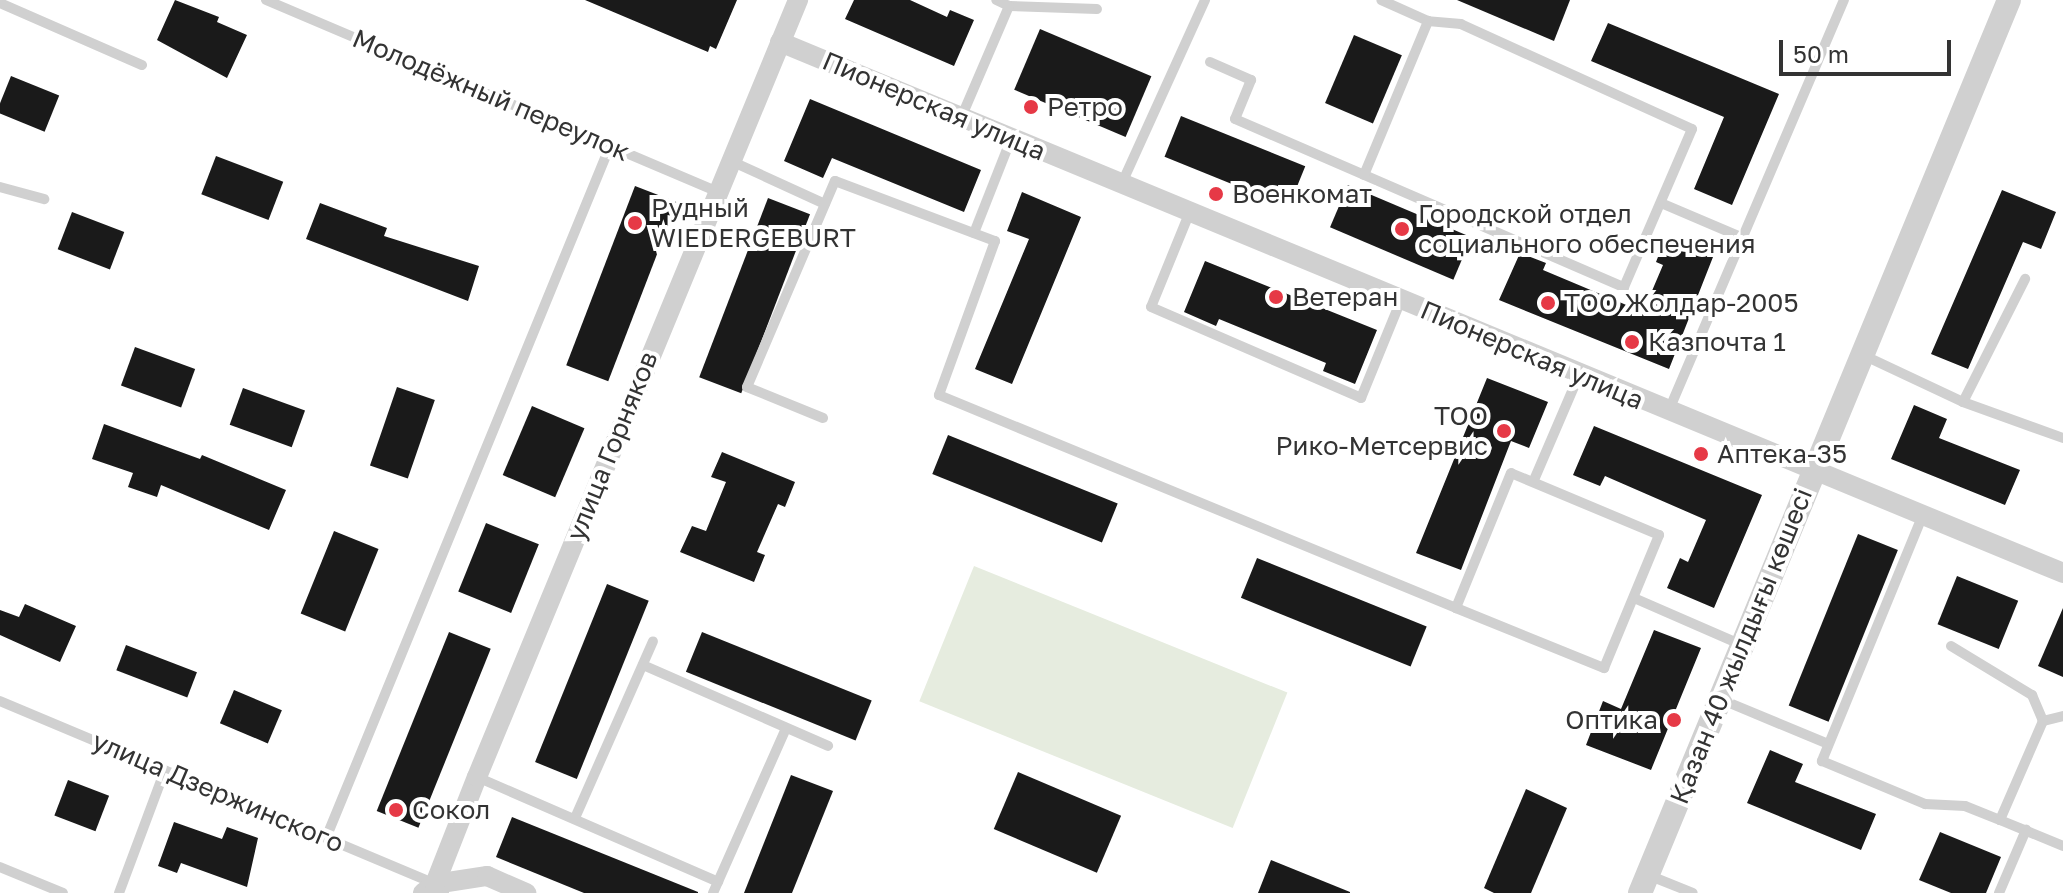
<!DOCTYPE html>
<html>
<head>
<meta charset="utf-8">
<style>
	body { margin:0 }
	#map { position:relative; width:2063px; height:893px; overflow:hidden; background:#fff; font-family:"Golos Text",sans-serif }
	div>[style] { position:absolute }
	.green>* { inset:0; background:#e6ecdf; transform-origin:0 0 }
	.building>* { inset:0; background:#1a1a1a; transform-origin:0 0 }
	.service>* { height:10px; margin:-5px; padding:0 5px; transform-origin:5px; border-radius:5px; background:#d0d0d0 }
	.minor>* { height:20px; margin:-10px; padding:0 10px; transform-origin:10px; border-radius:10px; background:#d0d0d0 }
	.tertiary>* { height:24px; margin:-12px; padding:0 12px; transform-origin:12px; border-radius:12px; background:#d0d0d0 }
	.dots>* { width:22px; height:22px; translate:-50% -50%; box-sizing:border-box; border:4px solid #fff; border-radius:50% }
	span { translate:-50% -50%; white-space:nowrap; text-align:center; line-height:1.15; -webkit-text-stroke:8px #fff; paint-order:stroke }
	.street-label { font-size:26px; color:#333 }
	.poi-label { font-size:26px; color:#333 }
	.left { translate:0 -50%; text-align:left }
	.right { translate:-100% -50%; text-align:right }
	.scale { position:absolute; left:1779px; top:40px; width:172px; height:36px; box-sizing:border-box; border:4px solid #333; border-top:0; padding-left:10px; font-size:24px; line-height:28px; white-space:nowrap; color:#333; -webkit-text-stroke:6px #fff; paint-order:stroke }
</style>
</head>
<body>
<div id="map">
	<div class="green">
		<i style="left:974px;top:566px;width:338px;height:146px;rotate:22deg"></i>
	</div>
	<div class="building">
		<i style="clip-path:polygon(175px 0,219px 17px,217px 22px,247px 35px,227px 78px,157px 40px)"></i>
		<i style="clip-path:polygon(585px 0,737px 0,716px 49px,710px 46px,708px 52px)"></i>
		<i style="clip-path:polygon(854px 0,910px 0,947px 17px,950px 10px,974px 20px,954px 66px,845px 19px)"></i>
		<i style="clip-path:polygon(1457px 0,1570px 0,1554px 41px)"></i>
		<i style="clip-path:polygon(1608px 23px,1779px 94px,1732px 205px,1694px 189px,1724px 117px,1591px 61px)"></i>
		<i style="left:1040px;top:29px;width:121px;height:66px;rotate:23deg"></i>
		<i style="left:1354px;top:35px;width:52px;height:74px;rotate:23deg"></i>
		<i style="left:11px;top:76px;width:52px;height:39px;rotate:22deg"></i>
		<i style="clip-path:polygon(810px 99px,981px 170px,964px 212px,832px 158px,823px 178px,784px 161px)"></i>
		<i style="left:1181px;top:116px;width:134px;height:44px;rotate:22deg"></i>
		<i style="left:216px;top:156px;width:72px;height:41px;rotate:21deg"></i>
		<i style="left:1348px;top:185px;width:134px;height:46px;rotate:23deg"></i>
		<i style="left:635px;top:186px;width:45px;height:192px;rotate:21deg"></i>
		<i style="clip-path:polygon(2002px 190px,2056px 212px,2041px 249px,2023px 242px,1968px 369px,1931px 354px)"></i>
		<i style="clip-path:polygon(1022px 192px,1081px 217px,1012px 384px,975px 369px,1029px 239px,1007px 231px)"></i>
		<i style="left:768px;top:198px;width:45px;height:192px;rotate:21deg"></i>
		<i style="clip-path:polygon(320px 203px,387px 228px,384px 236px,479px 266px,468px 301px,306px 239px)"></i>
		<i style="left:72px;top:212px;width:56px;height:40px;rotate:21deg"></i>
		<i style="clip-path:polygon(1665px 239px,1713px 257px,1669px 369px,1499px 300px,1520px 253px,1546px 263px,1543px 270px,1643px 312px,1663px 265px,1656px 262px)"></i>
		<i style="clip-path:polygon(1205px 261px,1377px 330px,1355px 384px,1323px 371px,1326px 363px,1219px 319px,1216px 326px,1184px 312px)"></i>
		<i style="left:135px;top:347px;width:64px;height:41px;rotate:20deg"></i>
		<i style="clip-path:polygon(1487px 378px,1548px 402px,1529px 448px,1511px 441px,1461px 570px,1416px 553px)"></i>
		<i style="left:397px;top:387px;width:40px;height:83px;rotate:19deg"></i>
		<i style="left:243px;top:388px;width:66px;height:39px;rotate:20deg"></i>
		<i style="clip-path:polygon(1914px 405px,1947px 419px,1939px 438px,2020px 470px,2005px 505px,1891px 459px)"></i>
		<i style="left:532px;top:406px;width:57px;height:75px;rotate:23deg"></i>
		<i style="clip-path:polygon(104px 424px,200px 459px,202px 455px,286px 490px,269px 530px,161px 485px,157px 497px,128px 487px,133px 473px,92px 459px)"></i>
		<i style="clip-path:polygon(1594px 426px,1762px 495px,1714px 608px,1667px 588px,1680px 558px,1688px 562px,1706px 520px,1605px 476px,1600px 486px,1573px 475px)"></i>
		<i style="left:948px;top:435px;width:183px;height:42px;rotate:22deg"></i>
		<i style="clip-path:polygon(722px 452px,795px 482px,785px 507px,778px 504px,757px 552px,765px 555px,754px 582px,680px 552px,692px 526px,706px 531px,726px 482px,711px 477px)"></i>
		<i style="left:486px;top:523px;width:57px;height:74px;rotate:22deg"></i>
		<i style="left:334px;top:531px;width:48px;height:89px;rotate:22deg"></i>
		<i style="left:1858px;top:534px;width:43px;height:185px;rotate:22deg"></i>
		<i style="left:1257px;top:558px;width:183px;height:43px;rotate:22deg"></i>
		<i style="left:1957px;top:576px;width:66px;height:52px;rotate:22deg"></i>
		<i style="left:607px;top:584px;width:45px;height:192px;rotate:22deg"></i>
		<i style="clip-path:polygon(25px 604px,76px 626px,60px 662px,0 635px,0 610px,19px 617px)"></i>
		<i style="clip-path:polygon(2063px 608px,2063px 677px,2038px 666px)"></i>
		<i style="clip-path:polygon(1654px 630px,1701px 648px,1651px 770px,1586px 745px,1603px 701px,1621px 709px)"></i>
		<i style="left:449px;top:632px;width:45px;height:193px;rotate:22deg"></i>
		<i style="left:702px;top:632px;width:183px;height:43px;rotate:22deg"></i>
		<i style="left:126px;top:645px;width:76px;height:27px;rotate:21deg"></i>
		<i style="left:234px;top:690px;width:52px;height:36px;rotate:23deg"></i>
		<i style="clip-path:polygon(1770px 750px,1803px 764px,1795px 782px,1876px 814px,1861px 850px,1747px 803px)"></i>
		<i style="left:1018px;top:772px;width:112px;height:62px;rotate:23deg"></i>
		<i style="clip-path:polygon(791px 775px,833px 791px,792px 893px,744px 893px)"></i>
		<i style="left:68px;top:780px;width:44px;height:38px;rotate:21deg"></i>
		<i style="clip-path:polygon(1526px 789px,1567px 808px,1531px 893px,1494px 893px,1484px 888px)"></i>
		<i style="clip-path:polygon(512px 817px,698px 892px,698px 893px,584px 893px,496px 857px)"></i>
		<i style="clip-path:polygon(174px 822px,222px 839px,227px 827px,258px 838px,247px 887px,181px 863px,177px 873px,158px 866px)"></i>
		<i style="clip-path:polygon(1940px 832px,2001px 857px,1986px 893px,1951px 893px,1919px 880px)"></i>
		<i style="clip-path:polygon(1271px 860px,1350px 892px,1350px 893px,1258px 893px)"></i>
	</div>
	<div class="service">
		<i style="left:266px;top:0;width:489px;rotate:23deg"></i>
		<i style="left:0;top:3px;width:155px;rotate:23.6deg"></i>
		<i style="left:1009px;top:6px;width:88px;rotate:2deg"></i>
		<i style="left:1210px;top:62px;width:45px;rotate:23.7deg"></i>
		<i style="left:1251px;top:80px;width:42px;rotate:112.3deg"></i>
		<i style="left:1235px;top:119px;width:424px;rotate:23.4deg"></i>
		<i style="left:1624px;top:287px;width:172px;rotate:-66.7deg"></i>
		<i style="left:1692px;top:129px;width:254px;rotate:-155.6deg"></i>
		<i style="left:1461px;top:24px;width:33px;rotate:-175deg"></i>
		<i style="left:1428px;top:21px;width:51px;rotate:-155.9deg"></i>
		<i style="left:961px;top:118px;width:122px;rotate:-66.8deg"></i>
		<i style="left:1009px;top:6px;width:14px;rotate:-155deg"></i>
		<i style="left:731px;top:161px;width:103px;rotate:24.6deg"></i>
		<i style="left:1364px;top:175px;width:167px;rotate:-67.4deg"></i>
		<i style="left:1122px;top:183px;width:201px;rotate:-65.6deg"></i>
		<i style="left:0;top:187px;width:46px;rotate:15.3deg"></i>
		<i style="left:1661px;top:203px;width:89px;rotate:23.1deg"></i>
		<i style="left:1189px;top:214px;width:100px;rotate:112.2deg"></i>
		<i style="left:1151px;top:307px;width:229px;rotate:23.4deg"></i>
		<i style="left:1361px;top:398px;width:106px;rotate:-67.8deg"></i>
		<i style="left:974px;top:233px;width:101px;rotate:-68.5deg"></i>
		<i style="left:1863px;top:355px;width:110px;rotate:25.2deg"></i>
		<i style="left:1963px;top:402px;width:106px;rotate:19.8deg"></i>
		<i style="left:1963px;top:402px;width:138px;rotate:-63.2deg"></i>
		<i style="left:1669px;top:410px;width:446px;rotate:-66.9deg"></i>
		<i style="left:823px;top:418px;width:82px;rotate:-157.8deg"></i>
		<i style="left:747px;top:387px;width:224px;rotate:-66.9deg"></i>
		<i style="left:835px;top:181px;width:171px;rotate:20.6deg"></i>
		<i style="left:995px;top:241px;width:164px;rotate:110deg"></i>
		<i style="left:939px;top:395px;width:559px;rotate:22.39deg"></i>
		<i style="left:1456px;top:608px;width:160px;rotate:22.1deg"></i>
		<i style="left:1604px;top:668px;width:144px;rotate:-67.5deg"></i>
		<i style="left:1659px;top:535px;width:160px;rotate:-157.3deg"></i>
		<i style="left:1511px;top:473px;width:146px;rotate:112.2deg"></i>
		<i style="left:1534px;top:480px;width:114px;rotate:-66.8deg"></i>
		<i style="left:1922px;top:517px;width:264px;rotate:112.3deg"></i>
		<i style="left:1822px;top:761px;width:112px;rotate:22.7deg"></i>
		<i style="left:1925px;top:804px;width:40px;rotate:2.9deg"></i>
		<i style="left:1965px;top:806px;width:38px;rotate:22deg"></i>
		<i style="left:1634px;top:598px;width:118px;rotate:23.5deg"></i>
		<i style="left:1951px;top:646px;width:95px;rotate:31.2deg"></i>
		<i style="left:2032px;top:695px;width:28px;rotate:67deg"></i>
		<i style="left:643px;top:665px;width:202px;rotate:23.6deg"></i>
		<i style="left:1720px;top:699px;width:117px;rotate:22.6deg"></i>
		<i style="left:0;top:701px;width:472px;rotate:22.8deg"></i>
		<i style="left:2063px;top:716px;width:21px;rotate:166deg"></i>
		<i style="left:2043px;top:721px;width:108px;rotate:113.5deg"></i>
		<i style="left:2000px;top:820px;width:68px;rotate:22.4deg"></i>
		<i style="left:477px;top:777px;width:263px;rotate:23.5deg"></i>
		<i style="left:575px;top:818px;width:193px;rotate:-66.2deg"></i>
		<i style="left:326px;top:838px;width:748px;rotate:-67.69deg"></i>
		<i style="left:0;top:867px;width:68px;rotate:22.4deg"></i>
		<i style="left:1648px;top:875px;width:48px;rotate:21.8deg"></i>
		<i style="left:119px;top:893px;width:131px;rotate:-69.5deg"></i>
		<i style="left:713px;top:893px;width:180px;rotate:-66.1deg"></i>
		<i style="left:1999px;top:893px;width:69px;rotate:-66.8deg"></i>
	</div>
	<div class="minor">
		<i style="left:780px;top:42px;width:1389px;rotate:22.48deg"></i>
		<i style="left:423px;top:893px;width:15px;rotate:-37deg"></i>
		<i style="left:435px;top:884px;width:53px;rotate:-8.7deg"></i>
		<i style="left:487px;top:876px;width:43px;rotate:23.6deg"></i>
		<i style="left:439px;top:893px;width:10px;rotate:-114deg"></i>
		<i style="left:435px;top:884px;width:115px;rotate:-68.6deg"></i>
		<i style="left:477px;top:777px;width:841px;rotate:-67.55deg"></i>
	</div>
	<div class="tertiary">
		<i style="left:1640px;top:893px;width:966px;rotate:-67.55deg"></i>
	</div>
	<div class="dots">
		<i style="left:1031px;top:107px;background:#e63946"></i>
		<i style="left:1216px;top:194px;background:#e63946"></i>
		<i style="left:635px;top:223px;background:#e63946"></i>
		<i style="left:1402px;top:229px;background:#e63946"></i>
		<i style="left:1276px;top:297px;background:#e63946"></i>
		<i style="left:1548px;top:303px;background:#e63946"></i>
		<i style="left:1632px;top:342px;background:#e63946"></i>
		<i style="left:1504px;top:431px;background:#e63946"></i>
		<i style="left:1701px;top:454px;background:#e63946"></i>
		<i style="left:1674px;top:720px;background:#e63946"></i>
		<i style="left:396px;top:810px;background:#e63946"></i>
	</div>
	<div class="street-label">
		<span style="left:491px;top:95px;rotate:23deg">Молодёжный переулок</span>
		<span style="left:934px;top:106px;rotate:23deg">Пионерская улица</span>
		<span style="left:1532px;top:355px;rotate:23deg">Пионерская улица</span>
		<span style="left:612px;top:446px;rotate:-68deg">улица Горняков</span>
		<span style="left:1741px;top:646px;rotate:-68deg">Қазан 40 жылдығы көшесі</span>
		<span style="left:218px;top:792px;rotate:23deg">улица Дзержинского</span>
	</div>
	<div class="poi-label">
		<span class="left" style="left:1047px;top:107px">Ретро</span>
		<span class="left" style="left:1232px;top:194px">Военкомат</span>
		<span class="left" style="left:651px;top:223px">Рудный<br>WIEDERGEBURT</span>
		<span class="left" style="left:1418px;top:229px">Городской отдел<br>социального обеспечения</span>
		<span class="left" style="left:1292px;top:297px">Ветеран</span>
		<span class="left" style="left:1564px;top:303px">ТОО Жолдар-2005</span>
		<span class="left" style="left:1648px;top:342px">Казпочта 1</span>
		<span class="right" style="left:1488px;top:431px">ТОО<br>Рико-Метсервис</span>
		<span class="left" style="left:1717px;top:454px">Аптека-35</span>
		<span class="right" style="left:1658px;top:720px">Оптика</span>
		<span class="left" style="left:412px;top:810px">Сокол</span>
	</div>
	<div class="scale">50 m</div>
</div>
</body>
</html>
